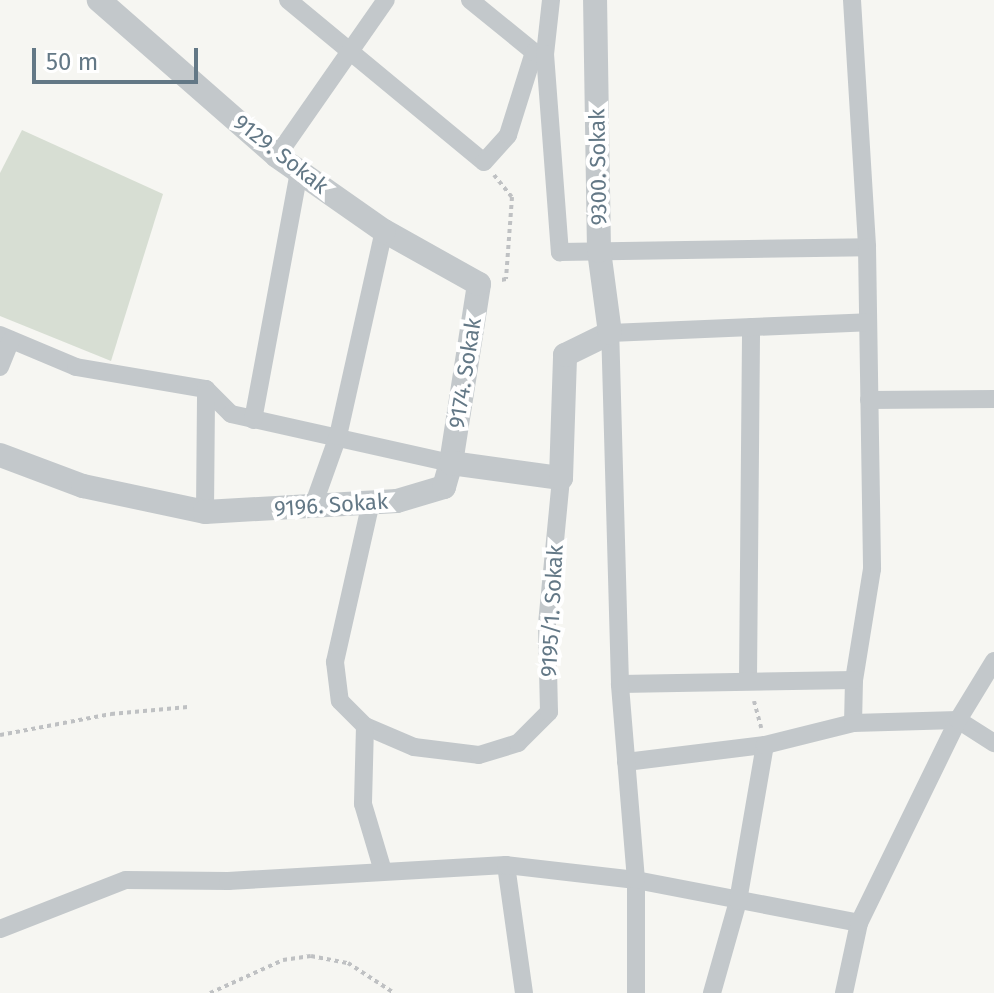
<!DOCTYPE html>
<html>
<head>
<meta charset="utf-8">
<style>
	body { margin:0 }
	#map { position:relative; width:994px; height:993px; overflow:hidden; background:#f6f6f2; font-family:"Fira Sans",sans-serif }
	div>[style] { position:absolute }
	.green>* { inset:0; background:#d7ded3 }
	.path>* { height:4px; margin-top:-2px; transform-origin:0; background:repeating-linear-gradient(90deg,#bfc1c3 0 4px,transparent 0 8px) }
	.minor>* { height:18px; margin:-9px; padding:0 9px; transform-origin:9px; border-radius:9px; background:#c3c8cb }
	.tertiary>* { height:24px; margin:-12px; padding:0 12px; transform-origin:12px; border-radius:12px; background:#c3c8cb }
	span { translate:-50% -50%; white-space:nowrap; text-align:center; line-height:1.15; -webkit-text-stroke:8px #fff; paint-order:stroke }
	.street-label { font-size:22px; color:#637886 }
	.scale { position:absolute; left:32px; top:48px; width:166px; height:36px; box-sizing:border-box; border:4px solid #637886; border-top:0; padding-left:10px; font-size:24px; line-height:28px; white-space:nowrap; color:#637886; -webkit-text-stroke:6px #fff; paint-order:stroke }
</style>
</head>
<body>
<div id="map">
	<div class="green">
		<i style="clip-path:polygon(22px 130px,163px 194px,111px 361px,0 316px,0 173px)"></i>
	</div>
	<div class="path">
		<i style="left:494px;top:175px;width:28px;rotate:51deg"></i>
		<i style="left:512px;top:197px;width:82px;rotate:94.2deg"></i>
		<i style="left:506px;top:279px;width:5px;rotate:169deg"></i>
		<i style="left:754px;top:701px;width:28px;rotate:75deg"></i>
		<i style="left:0;top:735px;width:113px;rotate:-10.7deg"></i>
		<i style="left:111px;top:714px;width:77px;rotate:-5.2deg"></i>
		<i style="left:210px;top:993px;width:80px;rotate:-24.3deg"></i>
		<i style="left:283px;top:960px;width:28px;rotate:-8deg"></i>
		<i style="left:311px;top:956px;width:38px;rotate:11deg"></i>
		<i style="left:348px;top:963px;width:55px;rotate:33.1deg"></i>
	</div>
	<div class="minor">
		<i style="left:288px;top:0;width:254px;rotate:39.6deg"></i>
		<i style="left:484px;top:162px;width:36px;rotate:-48deg"></i>
		<i style="left:508px;top:135px;width:87px;rotate:-72.6deg"></i>
		<i style="left:470px;top:0;width:82px;rotate:39.1deg"></i>
		<i style="left:534px;top:52px;width:11px;rotate:10deg"></i>
		<i style="left:551px;top:0;width:54px;rotate:96.3deg"></i>
		<i style="left:545px;top:54px;width:199px;rotate:85.7deg"></i>
		<i style="left:560px;top:252px;width:307px;rotate:-0.9deg"></i>
		<i style="left:852px;top:0;width:247px;rotate:86.5deg"></i>
		<i style="left:867px;top:247px;width:322px;rotate:89.1deg"></i>
		<i style="left:872px;top:569px;width:112px;rotate:99.2deg"></i>
		<i style="left:854px;top:680px;width:43px;rotate:91.3deg"></i>
		<i style="left:277px;top:156px;width:190px;rotate:-55.1deg"></i>
		<i style="left:0;top:335px;width:82px;rotate:22.8deg"></i>
		<i style="left:76px;top:367px;width:132px;rotate:9.6deg"></i>
		<i style="left:206px;top:389px;width:35px;rotate:45deg"></i>
		<i style="left:231px;top:414px;width:225px;rotate:12.6deg"></i>
		<i style="left:0;top:367px;width:29px;rotate:-68deg"></i>
		<i style="left:869px;top:400px;width:125px;rotate:-0.5deg"></i>
		<i style="left:253px;top:420px;width:252px;rotate:-79.5deg"></i>
		<i style="left:371px;top:502px;width:164px;rotate:102.7deg"></i>
		<i style="left:335px;top:662px;width:39px;rotate:83deg"></i>
		<i style="left:340px;top:701px;width:35px;rotate:45deg"></i>
		<i style="left:365px;top:726px;width:53px;rotate:23.2deg"></i>
		<i style="left:414px;top:747px;width:65px;rotate:7deg"></i>
		<i style="left:479px;top:755px;width:41px;rotate:-17.1deg"></i>
		<i style="left:518px;top:743px;width:44px;rotate:-45deg"></i>
		<i style="left:549px;top:712px;width:88px;rotate:-91.3deg"></i>
		<i style="left:547px;top:624px;width:147px;rotate:-84.5deg"></i>
		<i style="left:313px;top:506px;width:74px;rotate:-70.3deg"></i>
		<i style="left:338px;top:436px;width:210px;rotate:-77.4deg"></i>
		<i style="left:205px;top:512px;width:123px;rotate:-89.5deg"></i>
		<i style="left:748px;top:680px;width:353px;rotate:-89.5deg"></i>
		<i style="left:620px;top:684px;width:234px;rotate:-1deg"></i>
		<i style="left:365px;top:726px;width:78px;rotate:91.5deg"></i>
		<i style="left:363px;top:804px;width:70px;rotate:73.4deg"></i>
		<i style="left:626px;top:762px;width:140px;rotate:-7deg"></i>
		<i style="left:506px;top:865px;width:129px;rotate:82deg"></i>
		<i style="left:0;top:929px;width:135px;rotate:-21.3deg"></i>
		<i style="left:126px;top:880px;width:102px;rotate:0.6deg"></i>
		<i style="left:228px;top:881px;width:278px;rotate:-3.3deg"></i>
		<i style="left:506px;top:865px;width:131px;rotate:6.6deg"></i>
		<i style="left:636px;top:880px;width:227px;rotate:10.9deg"></i>
		<i style="left:636px;top:993px;width:113px;rotate:-90deg"></i>
		<i style="left:636px;top:880px;width:197px;rotate:-94.7deg"></i>
		<i style="left:620px;top:684px;width:351px;rotate:-91.6deg"></i>
		<i style="left:610px;top:333px;width:258px;rotate:-2.4deg"></i>
		<i style="left:712px;top:993px;width:96px;rotate:-74.2deg"></i>
		<i style="left:738px;top:901px;width:158px;rotate:-80.2deg"></i>
		<i style="left:765px;top:745px;width:91px;rotate:-14deg"></i>
		<i style="left:853px;top:723px;width:105px;rotate:-1.6deg"></i>
		<i style="left:958px;top:720px;width:43px;rotate:32.6deg"></i>
		<i style="left:844px;top:993px;width:72px;rotate:-77.9deg"></i>
		<i style="left:859px;top:923px;width:226px;rotate:-64deg"></i>
		<i style="left:958px;top:720px;width:69px;rotate:-58.6deg"></i>
	</div>
	<div class="tertiary">
		<i style="left:0;top:455px;width:89px;rotate:20.5deg"></i>
		<i style="left:83px;top:486px;width:125px;rotate:12deg"></i>
		<i style="left:205px;top:512px;width:192px;rotate:-3.3deg"></i>
		<i style="left:397px;top:501px;width:49px;rotate:-16.6deg"></i>
		<i style="left:444px;top:487px;width:25px;rotate:-74deg"></i>
		<i style="left:451px;top:463px;width:181px;rotate:-81.1deg"></i>
		<i style="left:479px;top:284px;width:109px;rotate:-150.8deg"></i>
		<i style="left:384px;top:231px;width:131px;rotate:-145deg"></i>
		<i style="left:277px;top:156px;width:237px;rotate:-138.8deg"></i>
		<i style="left:451px;top:463px;width:111px;rotate:7.8deg"></i>
		<i style="left:561px;top:478px;width:123px;rotate:-88.1deg"></i>
		<i style="left:565px;top:355px;width:50px;rotate:-26.1deg"></i>
		<i style="left:610px;top:333px;width:83px;rotate:-97.6deg"></i>
		<i style="left:599px;top:251px;width:251px;rotate:-90.9deg"></i>
	</div>
	<div class="street-label">
		<span style="left:281px;top:154px;rotate:38deg">9129. Sokak</span>
		<span style="left:598px;top:167px;rotate:-91deg">9300. Sokak</span>
		<span style="left:465px;top:373px;rotate:-81deg">9174. Sokak</span>
		<span style="left:331px;top:505px;rotate:-4deg">9196. Sokak</span>
		<span style="left:552px;top:611px;rotate:-87deg">9195/1. Sokak</span>
	</div>
	<div class="scale">50 m</div>
</div>
</body>
</html>
